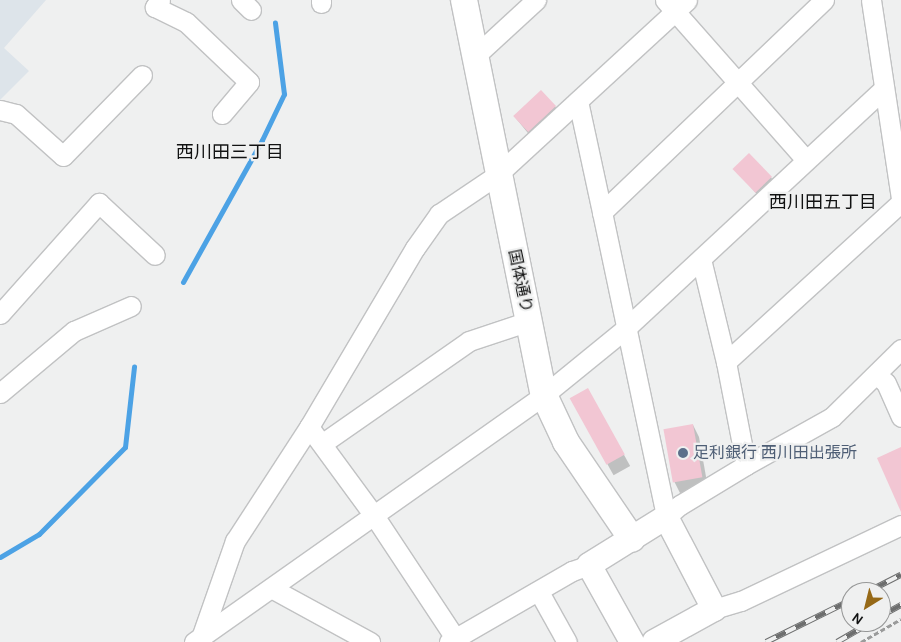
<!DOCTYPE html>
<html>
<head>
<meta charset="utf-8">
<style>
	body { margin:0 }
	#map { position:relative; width:901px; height:642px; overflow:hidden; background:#eff0f0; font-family:Karla,"Noto Sans JP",sans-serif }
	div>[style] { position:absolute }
	.built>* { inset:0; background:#dde4ea }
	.shadow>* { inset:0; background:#0003; transform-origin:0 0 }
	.stream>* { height:5px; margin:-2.5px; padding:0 2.5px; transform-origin:2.5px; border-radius:2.5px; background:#4ca2e5 }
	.building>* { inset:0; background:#f2c6d3; transform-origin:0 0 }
	.path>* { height:3px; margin-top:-1.5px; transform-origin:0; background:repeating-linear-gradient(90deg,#9a9b9b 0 5px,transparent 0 7.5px) }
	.roads { filter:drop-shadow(1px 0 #c1c2c3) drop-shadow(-1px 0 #c1c2c3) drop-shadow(0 1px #c1c2c3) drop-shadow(0 -1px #c1c2c3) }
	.minor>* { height:19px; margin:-9.5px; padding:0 9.5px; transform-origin:9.5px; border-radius:9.5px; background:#fff }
	.tertiary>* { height:24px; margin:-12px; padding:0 12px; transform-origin:12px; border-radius:12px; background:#fff }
	.secondary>* { height:26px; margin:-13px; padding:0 13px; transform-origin:13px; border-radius:13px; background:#fff }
	.rail>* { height:5.5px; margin-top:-2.75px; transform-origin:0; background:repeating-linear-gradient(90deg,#eff0f0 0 11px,#6d6e6e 0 22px); box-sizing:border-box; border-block:1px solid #6d6e6e }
	.dots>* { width:14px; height:14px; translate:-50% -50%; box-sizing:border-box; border:2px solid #eff0f0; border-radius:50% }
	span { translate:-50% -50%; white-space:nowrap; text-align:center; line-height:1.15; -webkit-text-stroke:4.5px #eff0f0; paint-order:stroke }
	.street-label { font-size:16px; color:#111212 }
	.service-label { font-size:16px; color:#4e5e75 }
	.left { translate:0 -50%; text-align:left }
	.neighbourhood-label { font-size:18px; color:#111212 }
	.north { position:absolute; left:841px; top:582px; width:50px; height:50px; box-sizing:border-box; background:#eff0f0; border:1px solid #969797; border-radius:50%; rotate:216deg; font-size:14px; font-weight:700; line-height:20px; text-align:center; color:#111212 }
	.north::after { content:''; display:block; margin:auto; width:18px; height:22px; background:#966917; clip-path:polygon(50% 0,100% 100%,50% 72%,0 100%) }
</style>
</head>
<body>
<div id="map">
	<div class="built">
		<i style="clip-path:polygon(0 0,46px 0,4px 48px,29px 71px,0 100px)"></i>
	</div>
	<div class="shadow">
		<i style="clip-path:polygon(555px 106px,559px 114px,532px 138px,514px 116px)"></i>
		<i style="clip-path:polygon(735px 169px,771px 177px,775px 185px,761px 199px)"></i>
		<i style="left:588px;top:390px;width:87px;height:19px;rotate:61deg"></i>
		<i style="clip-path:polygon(693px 425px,699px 437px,708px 488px,680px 493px,674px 481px)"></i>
	</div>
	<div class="stream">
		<i style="left:183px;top:282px;width:162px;rotate:-60.9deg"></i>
		<i style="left:262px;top:140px;width:51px;rotate:-64.4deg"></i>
		<i style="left:284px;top:94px;width:72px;rotate:-97.2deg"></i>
		<i style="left:0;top:557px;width:45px;rotate:-30.5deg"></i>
		<i style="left:39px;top:534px;width:122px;rotate:-45.3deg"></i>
		<i style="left:125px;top:447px;width:81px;rotate:-83.6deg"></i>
	</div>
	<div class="building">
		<i style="left:541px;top:90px;width:22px;height:38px;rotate:47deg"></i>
		<i style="left:749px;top:153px;width:33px;height:23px;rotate:46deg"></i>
		<i style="left:588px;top:388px;width:76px;height:21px;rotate:61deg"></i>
		<i style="left:693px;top:424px;width:54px;height:30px;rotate:80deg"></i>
		<i style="clip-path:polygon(901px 447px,901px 512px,877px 458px)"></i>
	</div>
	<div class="path">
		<i style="left:861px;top:642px;width:46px;rotate:-29.9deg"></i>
	</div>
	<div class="roads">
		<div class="minor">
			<i style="left:160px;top:0;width:9px;rotate:126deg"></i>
			<i style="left:155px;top:7px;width:34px;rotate:26deg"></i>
			<i style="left:186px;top:22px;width:87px;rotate:43.6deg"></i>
			<i style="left:249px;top:82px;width:42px;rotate:130.2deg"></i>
			<i style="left:241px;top:0;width:14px;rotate:45deg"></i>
			<i style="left:665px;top:0;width:213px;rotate:48.6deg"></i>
			<i style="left:824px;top:0;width:307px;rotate:136.3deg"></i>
			<i style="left:602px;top:212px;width:312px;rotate:78.1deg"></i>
			<i style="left:666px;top:517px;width:18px;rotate:-41deg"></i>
			<i style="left:680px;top:505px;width:77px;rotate:-31.2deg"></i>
			<i style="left:746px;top:465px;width:98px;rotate:-29.2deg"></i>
			<i style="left:832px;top:417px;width:97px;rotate:-44.6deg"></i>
			<i style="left:871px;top:0;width:201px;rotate:81.4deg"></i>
			<i style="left:321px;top:3px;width:3px;rotate:-90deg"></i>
			<i style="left:475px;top:56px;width:83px;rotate:-42.6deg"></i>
			<i style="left:578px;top:101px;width:114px;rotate:77.8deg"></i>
			<i style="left:0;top:110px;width:16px;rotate:14deg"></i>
			<i style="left:16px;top:114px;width:63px;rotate:41.8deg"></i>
			<i style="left:63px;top:156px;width:113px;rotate:-45.7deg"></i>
			<i style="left:701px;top:259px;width:106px;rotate:76.4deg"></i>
			<i style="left:0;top:314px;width:149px;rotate:-48.3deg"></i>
			<i style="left:99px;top:203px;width:76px;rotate:42.9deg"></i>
			<i style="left:876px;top:374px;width:13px;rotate:42deg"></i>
			<i style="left:886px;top:383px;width:37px;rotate:66deg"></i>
			<i style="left:0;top:393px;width:97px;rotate:-40deg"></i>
			<i style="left:74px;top:331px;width:62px;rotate:-23.7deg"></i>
			<i style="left:309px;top:427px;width:112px;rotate:53.7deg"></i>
			<i style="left:375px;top:517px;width:145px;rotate:56.5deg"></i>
			<i style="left:323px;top:443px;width:178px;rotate:-34.9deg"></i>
			<i style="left:469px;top:341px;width:63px;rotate:-18.4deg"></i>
			<i style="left:746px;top:465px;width:105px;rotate:-101deg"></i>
			<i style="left:726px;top:362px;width:237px;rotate:-42.4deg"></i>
			<i style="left:271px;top:588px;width:113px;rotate:28.6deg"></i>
			<i style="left:539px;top:592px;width:57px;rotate:60.8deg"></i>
			<i style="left:714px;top:609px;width:28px;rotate:-17deg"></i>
			<i style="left:741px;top:601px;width:177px;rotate:-25.4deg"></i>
			<i style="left:202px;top:635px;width:100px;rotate:-70.7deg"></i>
			<i style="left:235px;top:541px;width:136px;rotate:-57deg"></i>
			<i style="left:309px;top:427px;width:208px;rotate:-59.4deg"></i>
			<i style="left:415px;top:248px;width:42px;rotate:-54.8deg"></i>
			<i style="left:439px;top:214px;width:70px;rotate:-33.9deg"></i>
			<i style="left:497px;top:175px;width:258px;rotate:-42.6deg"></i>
			<i style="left:194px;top:642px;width:428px;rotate:-35.2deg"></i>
			<i style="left:544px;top:395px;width:104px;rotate:-39.2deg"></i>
			<i style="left:625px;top:329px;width:352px;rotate:-42.9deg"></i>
			<i style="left:449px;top:642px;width:142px;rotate:-30deg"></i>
			<i style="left:572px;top:571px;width:18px;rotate:-19deg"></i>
		</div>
		<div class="tertiary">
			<i style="left:632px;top:642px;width:88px;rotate:-119.2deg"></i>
			<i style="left:589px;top:565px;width:91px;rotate:-31.9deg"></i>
			<i style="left:666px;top:517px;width:104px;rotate:62.4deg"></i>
			<i style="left:714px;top:609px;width:68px;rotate:151.2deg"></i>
		</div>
		<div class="secondary">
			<i style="left:464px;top:0;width:403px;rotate:78.6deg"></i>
			<i style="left:544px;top:395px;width:52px;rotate:64.9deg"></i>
			<i style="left:566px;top:442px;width:117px;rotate:55.8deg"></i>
		</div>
	</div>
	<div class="rail">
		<i style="left:867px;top:592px;width:38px;rotate:-27deg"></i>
		<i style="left:881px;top:616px;width:23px;rotate:-29deg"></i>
		<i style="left:766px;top:642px;width:95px;rotate:-26.3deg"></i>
		<i style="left:837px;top:642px;width:39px;rotate:-30deg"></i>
	</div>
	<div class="dots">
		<i style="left:683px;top:453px;background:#5c6f8a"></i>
	</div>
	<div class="street-label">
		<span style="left:520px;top:281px;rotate:78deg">国体通り</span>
	</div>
	<div class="service-label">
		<span class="left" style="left:693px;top:453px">足利銀行 西川田出張所</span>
	</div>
	<div class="neighbourhood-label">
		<span style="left:230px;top:152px">西川田三丁目</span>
		<span style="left:823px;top:202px">西川田五丁目</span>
	</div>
	<div class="north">N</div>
</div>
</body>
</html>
